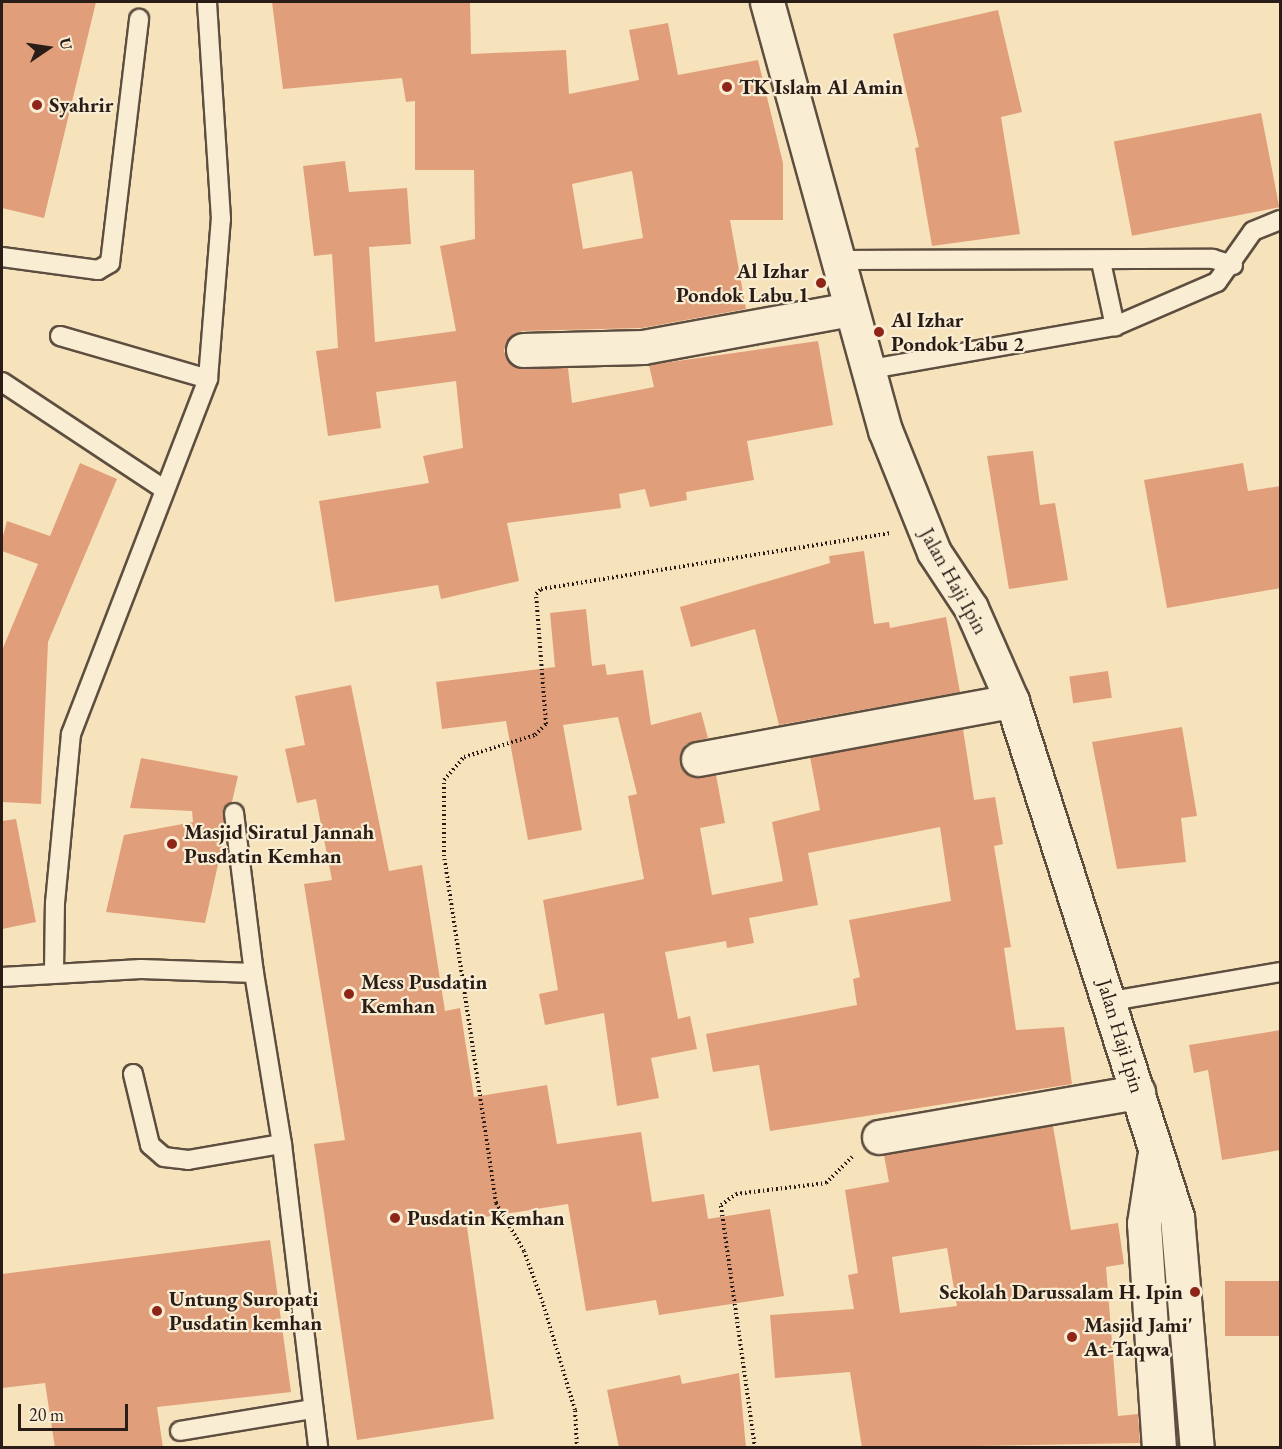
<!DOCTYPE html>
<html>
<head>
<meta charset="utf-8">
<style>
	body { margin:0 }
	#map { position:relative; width:1282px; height:1449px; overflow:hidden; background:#f6e3bc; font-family:"EB Garamond",serif }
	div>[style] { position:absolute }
	.building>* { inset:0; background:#e09f7a; transform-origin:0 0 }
	.path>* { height:4px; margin-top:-2px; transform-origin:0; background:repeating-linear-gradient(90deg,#2a1c17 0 1.5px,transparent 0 4.5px) }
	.roads { filter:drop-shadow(2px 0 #5d4e40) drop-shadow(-2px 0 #5d4e40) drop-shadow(0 2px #5d4e40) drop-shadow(0 -2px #5d4e40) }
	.lane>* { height:18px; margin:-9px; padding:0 9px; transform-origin:9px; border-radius:9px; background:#f9edd3 }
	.street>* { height:33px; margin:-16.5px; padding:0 16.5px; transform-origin:16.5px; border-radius:16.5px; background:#f9edd3 }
	.secondary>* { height:33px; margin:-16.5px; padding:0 16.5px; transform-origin:16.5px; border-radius:16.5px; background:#f9edd3 }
	.dots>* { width:16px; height:16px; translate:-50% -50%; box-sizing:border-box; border:3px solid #f9edd3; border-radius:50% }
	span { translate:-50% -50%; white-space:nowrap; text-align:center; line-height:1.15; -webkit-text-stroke:4.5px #f9edd3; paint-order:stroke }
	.poi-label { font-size:21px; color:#2a1c17; font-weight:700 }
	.left { translate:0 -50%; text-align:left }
	.right { translate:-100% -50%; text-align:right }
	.street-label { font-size:21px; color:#2a1c17 }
	.frame { position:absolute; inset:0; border:3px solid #2a1c17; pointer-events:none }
	.north { position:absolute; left:18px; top:18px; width:60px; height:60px; -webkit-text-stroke:4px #f9edd3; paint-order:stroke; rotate:77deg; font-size:16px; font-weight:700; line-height:24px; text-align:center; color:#2a1c17 }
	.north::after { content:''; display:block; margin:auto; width:21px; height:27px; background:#2a1c17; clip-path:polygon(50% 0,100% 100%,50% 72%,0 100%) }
	.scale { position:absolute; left:18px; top:1404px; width:110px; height:27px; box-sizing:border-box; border:3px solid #2a1c17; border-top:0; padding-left:8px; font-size:18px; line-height:21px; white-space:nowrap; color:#2a1c17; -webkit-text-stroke:4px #f9edd3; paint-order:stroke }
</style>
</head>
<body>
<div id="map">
	<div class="building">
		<i style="clip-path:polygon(2px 2px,96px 2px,44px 218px,2px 208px)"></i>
		<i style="clip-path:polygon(evenodd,272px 2px,470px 2px,471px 54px,566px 50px,569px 94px,639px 80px,629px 30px,668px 23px,678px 75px,758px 60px,783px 163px,783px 220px,730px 220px,746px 309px,642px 328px,522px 331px,507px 341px,504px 351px,515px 367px,568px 368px,572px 403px,654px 387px,649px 365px,818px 341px,833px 425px,747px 441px,754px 480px,686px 492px,687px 500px,650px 507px,645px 489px,619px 494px,621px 508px,507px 523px,519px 581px,441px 599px,438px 585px,335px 602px,319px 501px,429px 483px,423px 456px,463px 448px,456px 381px,376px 392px,381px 428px,328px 436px,316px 351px,338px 348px,332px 254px,314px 256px,303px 166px,345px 161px,349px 192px,407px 188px,411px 244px,369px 247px,375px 342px,456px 331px,440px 246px,475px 239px,474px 170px,415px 170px,415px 101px,406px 102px,402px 78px,283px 89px,272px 2px,632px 171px,643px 238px,583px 249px,572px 184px,632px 171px)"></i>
		<i style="clip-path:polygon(998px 10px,1022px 112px,1001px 117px,1020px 234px,932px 246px,915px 148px,919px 147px,893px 34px)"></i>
		<i style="left:1261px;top:113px;width:96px;height:150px;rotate:79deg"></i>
		<i style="clip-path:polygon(1033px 451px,1040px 505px,1055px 503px,1068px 580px,1009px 589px,987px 456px)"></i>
		<i style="clip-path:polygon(80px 463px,117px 479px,48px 642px,41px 804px,2px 802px,3px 648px,38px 564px,2px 551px,2px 540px,7px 521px,50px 536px)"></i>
		<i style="clip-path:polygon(1243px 463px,1248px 491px,1281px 486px,1281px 588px,1167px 608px,1144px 480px)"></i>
		<i style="clip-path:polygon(864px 551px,874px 624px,889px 622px,890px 628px,946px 617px,960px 692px,779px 725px,755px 629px,691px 647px,680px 607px,830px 563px,829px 556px)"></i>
		<i style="clip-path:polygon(586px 609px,592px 666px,605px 664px,607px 675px,643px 670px,651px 725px,701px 712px,708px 738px,686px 744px,680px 762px,691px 776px,716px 775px,725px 823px,700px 828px,712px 895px,783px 881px,772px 822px,820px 810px,810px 757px,963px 729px,974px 800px,995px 797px,1003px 844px,994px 846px,1011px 947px,1004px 948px,1016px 1030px,1064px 1027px,1072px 1084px,770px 1131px,759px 1065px,713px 1072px,706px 1034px,857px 1005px,853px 979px,860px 977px,849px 920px,951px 901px,940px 827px,808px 853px,818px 905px,749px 918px,754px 943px,727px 948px,726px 941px,665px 952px,678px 1019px,690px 1016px,697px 1049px,651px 1058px,659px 1098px,617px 1106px,604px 1013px,545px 1025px,539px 994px,558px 990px,543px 900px,644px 879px,628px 796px,637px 794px,618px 717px,563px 725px,582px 830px,528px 840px,506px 721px,442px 729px,436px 682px,555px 667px,550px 613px)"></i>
		<i style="left:1108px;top:671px;width:27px;height:39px;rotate:82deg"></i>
		<i style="clip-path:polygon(351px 685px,389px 871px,422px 865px,445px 1011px,460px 1008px,474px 1097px,547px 1085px,557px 1144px,641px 1132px,652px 1202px,704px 1194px,708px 1219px,770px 1209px,784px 1296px,659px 1315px,656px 1300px,586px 1311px,568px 1204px,466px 1220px,494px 1419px,357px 1440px,314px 1144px,345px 1140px,304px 884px,332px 880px,316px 799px,297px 803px,285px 749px,305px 745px,295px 696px)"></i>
		<i style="clip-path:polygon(1182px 727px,1197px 816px,1181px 818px,1186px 862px,1117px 869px,1092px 742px)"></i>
		<i style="clip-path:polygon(141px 758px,238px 776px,232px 802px,223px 809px,225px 833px,205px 923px,106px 912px,124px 835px,193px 822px,192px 811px,130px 808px)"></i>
		<i style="clip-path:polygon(16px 819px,36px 922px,2px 929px,2px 821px)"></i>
		<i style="clip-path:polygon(1281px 1030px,1281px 1150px,1222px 1160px,1208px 1070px,1194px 1073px,1189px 1045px)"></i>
		<i style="clip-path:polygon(evenodd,1053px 1126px,1071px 1230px,1118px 1223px,1124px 1264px,1106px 1267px,1118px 1416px,1138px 1414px,1140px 1443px,862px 1448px,850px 1372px,775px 1378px,770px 1315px,854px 1309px,848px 1275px,858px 1273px,845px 1190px,889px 1182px,884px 1155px,1053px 1126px,947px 1248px,957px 1306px,900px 1313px,892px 1257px,947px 1248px)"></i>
		<i style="clip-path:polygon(270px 1240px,291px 1392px,157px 1407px,163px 1448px,55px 1448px,45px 1383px,2px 1388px,2px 1274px)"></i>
		<i style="left:1281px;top:1281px;width:55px;height:56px;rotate:90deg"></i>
		<i style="clip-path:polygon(739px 1373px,746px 1448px,619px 1448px,607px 1390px,680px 1375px,682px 1384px)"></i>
	</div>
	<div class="path">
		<i style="left:577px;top:1448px;width:38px;rotate:-93deg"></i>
		<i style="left:575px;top:1410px;width:112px;rotate:-106.7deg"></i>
		<i style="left:543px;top:1303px;width:55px;rotate:-110.1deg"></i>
		<i style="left:524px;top:1251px;width:56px;rotate:-120.3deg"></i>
		<i style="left:496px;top:1203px;width:351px;rotate:-98.5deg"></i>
		<i style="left:444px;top:856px;width:76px;rotate:-90deg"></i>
		<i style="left:444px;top:780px;width:30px;rotate:-49deg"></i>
		<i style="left:464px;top:757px;width:74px;rotate:-17.2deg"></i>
		<i style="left:535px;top:735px;width:16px;rotate:-45deg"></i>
		<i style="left:546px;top:724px;width:130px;rotate:-94.4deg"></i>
		<i style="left:536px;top:594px;width:7px;rotate:-45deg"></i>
		<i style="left:541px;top:589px;width:353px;rotate:-9.1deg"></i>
		<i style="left:755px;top:1448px;width:245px;rotate:-98deg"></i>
		<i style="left:721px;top:1205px;width:19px;rotate:-36deg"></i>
		<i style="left:736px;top:1194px;width:91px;rotate:-7deg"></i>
		<i style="left:826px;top:1183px;width:37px;rotate:-45deg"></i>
	</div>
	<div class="roads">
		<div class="lane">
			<i style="left:2px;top:257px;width:97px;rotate:7.7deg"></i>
			<i style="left:98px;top:270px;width:14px;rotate:-30deg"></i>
			<i style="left:110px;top:263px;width:246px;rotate:-83.2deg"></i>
			<i style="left:837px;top:260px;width:376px;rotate:-0.2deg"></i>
			<i style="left:1213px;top:259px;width:21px;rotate:17deg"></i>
			<i style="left:1101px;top:262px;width:66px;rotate:77.7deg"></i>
			<i style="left:60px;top:336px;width:154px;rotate:16.2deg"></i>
			<i style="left:865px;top:370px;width:254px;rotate:-10deg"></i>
			<i style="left:1115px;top:326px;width:111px;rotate:-23.3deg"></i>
			<i style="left:1217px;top:282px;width:62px;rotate:-54.8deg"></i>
			<i style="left:1253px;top:231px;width:29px;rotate:-22deg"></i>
			<i style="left:2px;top:382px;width:192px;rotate:33.5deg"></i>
			<i style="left:234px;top:813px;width:161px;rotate:82.9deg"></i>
			<i style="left:54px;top:971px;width:68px;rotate:-89.2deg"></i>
			<i style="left:55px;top:903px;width:170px;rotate:-84.6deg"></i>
			<i style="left:71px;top:734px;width:381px;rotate:-68.9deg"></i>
			<i style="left:208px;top:379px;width:161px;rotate:-85.4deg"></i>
			<i style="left:221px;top:219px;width:217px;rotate:-93.7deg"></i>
			<i style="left:2px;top:977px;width:139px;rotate:-3.3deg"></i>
			<i style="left:141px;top:969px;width:113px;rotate:2deg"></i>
			<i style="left:254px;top:973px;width:173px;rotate:80.7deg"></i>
			<i style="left:282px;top:1144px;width:306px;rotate:83.2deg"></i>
			<i style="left:1111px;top:1001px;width:171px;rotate:-9.7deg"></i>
			<i style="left:133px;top:1074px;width:73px;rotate:76.5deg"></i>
			<i style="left:150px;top:1145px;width:18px;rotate:41deg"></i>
			<i style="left:164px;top:1157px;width:24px;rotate:7deg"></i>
			<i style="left:188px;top:1160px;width:95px;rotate:-9.7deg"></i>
			<i style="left:180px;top:1431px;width:135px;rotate:-9.4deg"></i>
		</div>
		<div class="street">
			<i style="left:523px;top:350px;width:120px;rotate:-1.4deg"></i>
			<i style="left:643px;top:347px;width:211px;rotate:-10.4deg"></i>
			<i style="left:698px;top:759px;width:319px;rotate:-10.5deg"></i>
			<i style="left:879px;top:1137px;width:263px;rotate:-9.9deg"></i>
		</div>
		<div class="secondary">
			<i style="left:767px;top:2px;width:444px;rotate:74.6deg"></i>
			<i style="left:885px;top:430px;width:131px;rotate:68.1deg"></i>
			<i style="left:934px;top:552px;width:67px;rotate:56.5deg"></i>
			<i style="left:971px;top:608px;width:102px;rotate:66.2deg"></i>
			<i style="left:1012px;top:701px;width:542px;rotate:72.27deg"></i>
			<i style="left:1177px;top:1217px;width:232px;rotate:85.1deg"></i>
			<i style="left:1154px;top:1158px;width:66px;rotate:98.7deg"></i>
			<i style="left:1144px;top:1223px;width:225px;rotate:86.2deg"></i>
		</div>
	</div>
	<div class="dots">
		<i style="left:727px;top:87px;background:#8f2418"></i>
		<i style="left:37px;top:105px;background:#8f2418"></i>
		<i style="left:821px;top:283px;background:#8f2418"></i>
		<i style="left:879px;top:332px;background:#8f2418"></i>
		<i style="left:172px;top:844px;background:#8f2418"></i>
		<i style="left:349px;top:994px;background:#8f2418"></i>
		<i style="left:395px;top:1218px;background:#8f2418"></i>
		<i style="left:1195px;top:1292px;background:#8f2418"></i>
		<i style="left:157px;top:1311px;background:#8f2418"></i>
		<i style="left:1072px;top:1337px;background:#8f2418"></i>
	</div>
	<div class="poi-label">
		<span class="left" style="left:739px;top:87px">TK Islam Al Amin</span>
		<span class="left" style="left:49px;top:105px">Syahrir</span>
		<span class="right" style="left:809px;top:283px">Al Izhar<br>Pondok Labu 1</span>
		<span class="left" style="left:891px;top:332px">Al Izhar<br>Pondok Labu 2</span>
		<span class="left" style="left:184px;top:844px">Masjid Siratul Jannah<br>Pusdatin Kemhan</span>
		<span class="left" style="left:361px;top:994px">Mess Pusdatin<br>Kemhan</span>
		<span class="left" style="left:407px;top:1218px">Pusdatin Kemhan</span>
		<span class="right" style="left:1183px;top:1292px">Sekolah Darussalam H. Ipin</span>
		<span class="left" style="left:169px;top:1311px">Untung Suropati<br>Pusdatin kemhan</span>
		<span class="left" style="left:1084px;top:1337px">Masjid Jami'<br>At-Taqwa</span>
	</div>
	<div class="street-label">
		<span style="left:954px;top:581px;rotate:61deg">Jalan Haji Ipin</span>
		<span style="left:1121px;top:1036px;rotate:73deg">Jalan Haji Ipin</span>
	</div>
	<div class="frame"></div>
	<div class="north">U</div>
	<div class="scale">20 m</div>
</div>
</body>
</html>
